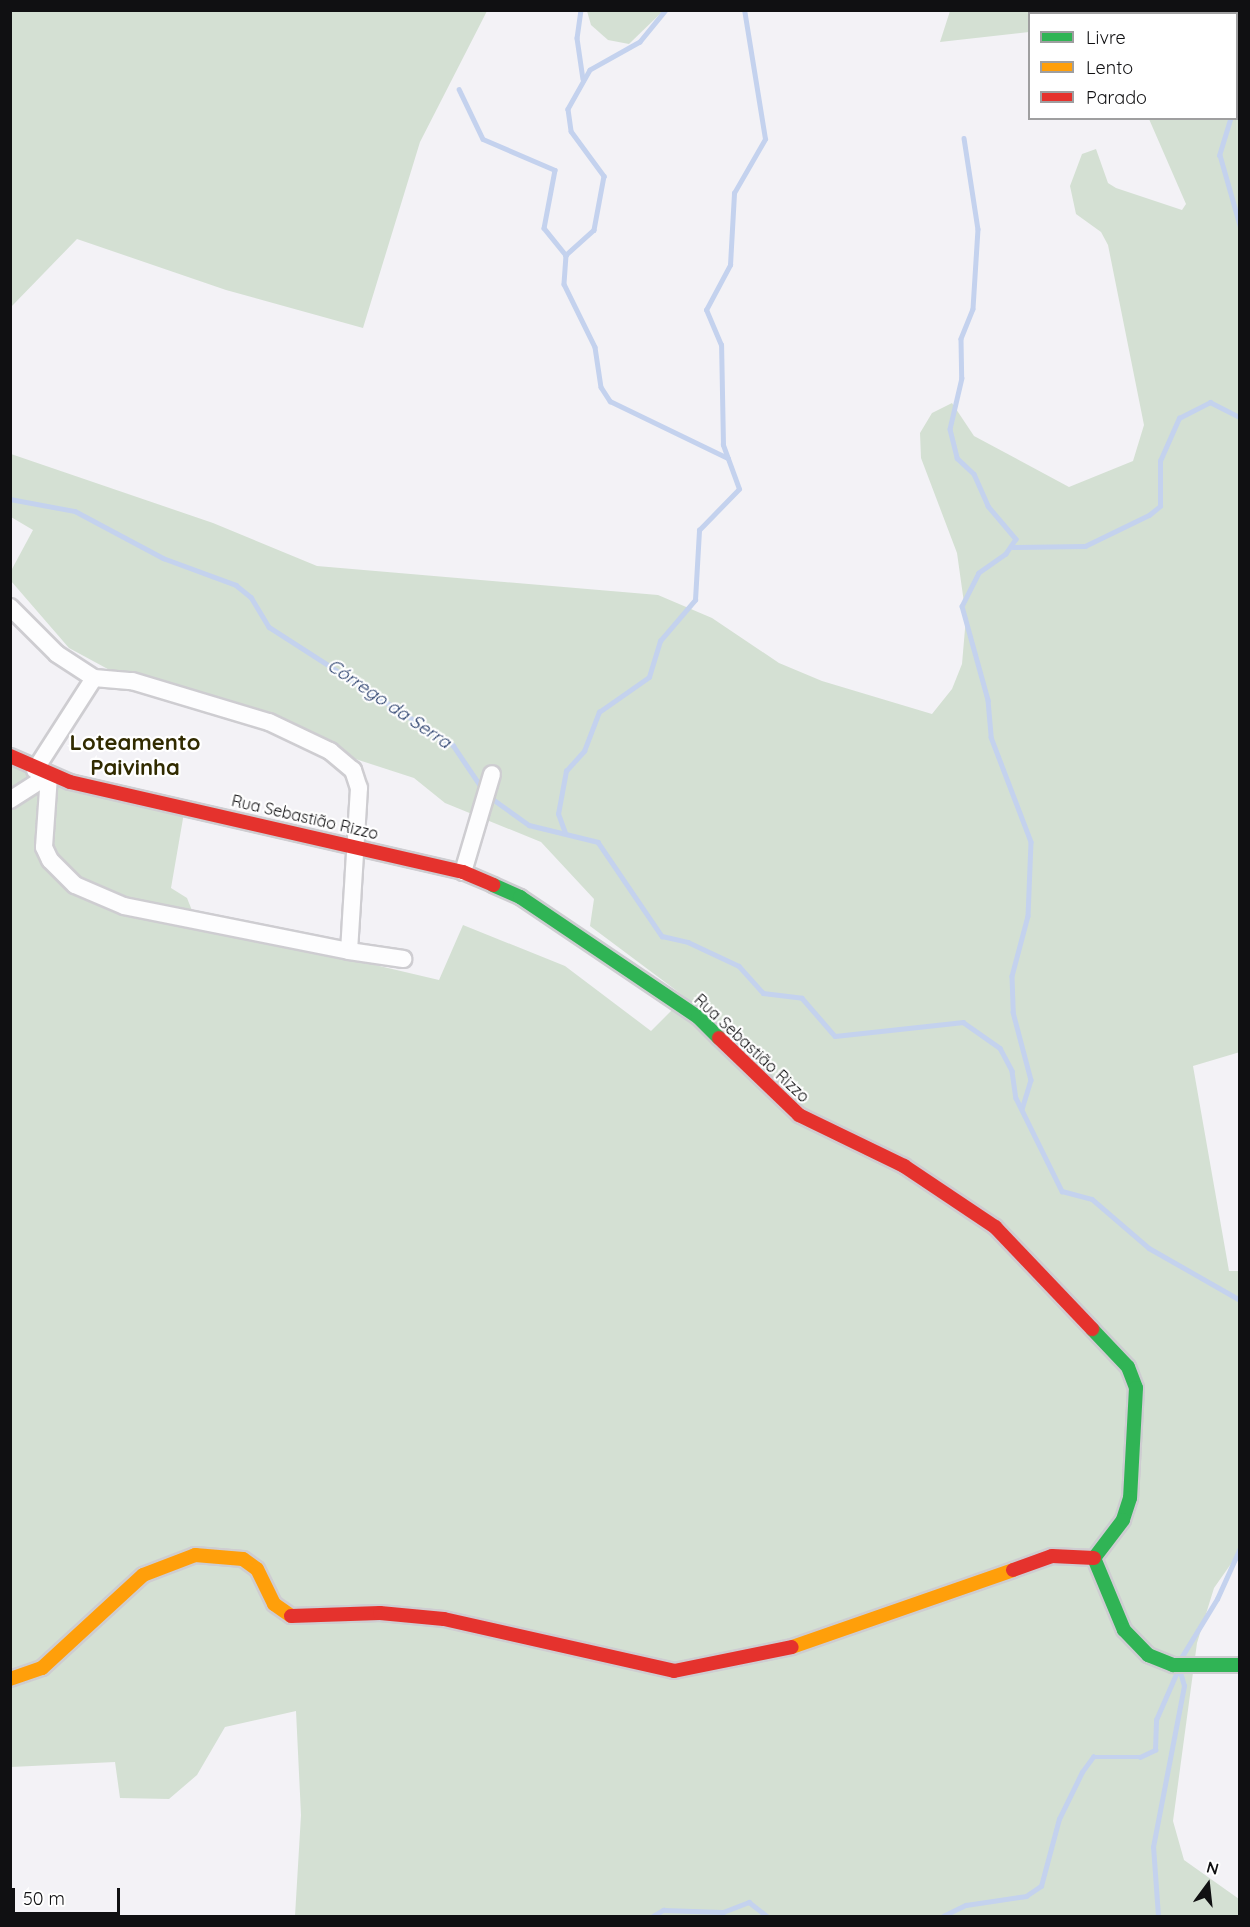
<!DOCTYPE html>
<html>
<head>
<meta charset="utf-8">
<style>
	body { margin:0 }
	#map { position:relative; width:1250px; height:1927px; overflow:hidden; background:#f3f2f6; font-family:Quicksand,sans-serif }
	div>[style] { position:absolute }
	.green>* { inset:0; background:#d4e0d3 }
	.stream>* { height:4.5px; margin:-2.25px; padding:0 2.25px; transform-origin:2.25px; border-radius:2.25px; background:#c4d2ee }
	.roads { filter:drop-shadow(2px 0 #cecdd1) drop-shadow(-2px 0 #cecdd1) drop-shadow(0 2px #cecdd1) drop-shadow(0 -2px #cecdd1) }
	.street>* { height:16px; margin:-8px; padding:0 8px; transform-origin:8px; border-radius:8px; background:#fdfdfe }
	.fast>* { height:14px; margin:-7px; padding:0 7px; transform-origin:7px; border-radius:7px; background:#30b455 }
	.slow>* { height:14px; margin:-7px; padding:0 7px; transform-origin:7px; border-radius:7px; background:#ff9f0a }
	.jam>* { height:14px; margin:-7px; padding:0 7px; transform-origin:7px; border-radius:7px; background:#e5322d }
	span { translate:-50% -50%; white-space:nowrap; text-align:center; line-height:1.15; -webkit-text-stroke:4.5px #fff; paint-order:stroke }
	.street-label { font-size:16px; color:#101012 }
	.water-label { font-size:18px; color:#203766; font-style:italic }
	.district-label { font-size:22px; color:#312b00; font-weight:700 }
	.frame { position:absolute; inset:0; border:12px solid #101012; pointer-events:none }
	.legend { position:absolute; left:1028px; top:12px; width:210px; height:108px; box-sizing:border-box; background:#fff; border:2px solid #9f9fa0; margin:0; padding:8px 10px; list-style:none; font-size:18px; color:#101012 }
	.legend li { display:flex; align-items:center; gap:12px; height:30px }
	.legend b { width:30px; border:2px solid #9f9fa0 }
	.north { position:absolute; left:1178px; top:1855px; width:60px; height:60px; -webkit-text-stroke:4px #fff; paint-order:stroke; rotate:15deg; font-size:16px; font-weight:700; line-height:24px; text-align:center; color:#101012 }
	.north::after { content:''; display:block; margin:auto; width:21px; height:27px; background:#101012; clip-path:polygon(50% 0,100% 100%,50% 72%,0 100%) }
	.scale { position:absolute; left:12px; top:1888px; width:108px; height:27px; box-sizing:border-box; border:3px solid #101012; border-top:0; padding-left:8px; font-size:18px; line-height:21px; white-space:nowrap; color:#101012; -webkit-text-stroke:4px #fff; paint-order:stroke }
</style>
</head>
<body>
<div id="map">
	<div class="green">
		<i style="clip-path:polygon(11px 10px,487px 10px,487px 11px,420px 142px,363px 328px,226px 290px,77px 239px,11px 307px)"></i>
		<i style="clip-path:polygon(587px 11px,587px 10px,663px 11px,629px 44px,608px 40px,591px 25px)"></i>
		<i style="clip-path:polygon(950px 11px,1239px 11px,1240px 1052px,1193px 1066px,1229px 1271px,1239px 1271px,1240px 1551px,1214px 1588px,1197px 1643px,1173px 1821px,1184px 1860px,1239px 1899px,1239px 1916px,295px 1916px,301px 1815px,296px 1711px,225px 1727px,197px 1775px,169px 1799px,120px 1798px,115px 1762px,11px 1767px,10px 754px,185px 807px,171px 888px,187px 898px,197px 923px,439px 980px,463px 925px,565px 966px,651px 1031px,685px 997px,590px 926px,594px 899px,541px 842px,445px 803px,414px 778px,152px 693px,69px 648px,11px 581px,12px 569px,33px 530px,11px 517px,11px 454px,213px 523px,317px 566px,658px 595px,712px 618px,779px 663px,822px 681px,932px 714px,952px 689px,962px 664px,966px 617px,957px 553px,921px 458px,920px 433px,932px 413px,952px 403px,974px 436px,1069px 487px,1133px 461px,1144px 425px,1108px 245px,1101px 232px,1076px 214px,1070px 186px,1082px 154px,1096px 149px,1108px 183px,1116px 188px,1182px 210px,1186px 204px,1149px 119px,1236px 118px,1236px 14px,1030px 14px,1029px 32px,940px 42px)"></i>
	</div>
	<div class="stream">
		<i style="left:581px;top:10px;width:28px;rotate:98deg"></i>
		<i style="left:577px;top:38px;width:41px;rotate:81.7deg"></i>
		<i style="left:666px;top:10px;width:41px;rotate:129.1deg"></i>
		<i style="left:640px;top:42px;width:57px;rotate:150.8deg"></i>
		<i style="left:590px;top:70px;width:45px;rotate:119.4deg"></i>
		<i style="left:568px;top:109px;width:22px;rotate:82deg"></i>
		<i style="left:571px;top:131px;width:56px;rotate:53.7deg"></i>
		<i style="left:604px;top:176px;width:55px;rotate:100.5deg"></i>
		<i style="left:594px;top:230px;width:38px;rotate:138deg"></i>
		<i style="left:566px;top:255px;width:29px;rotate:94deg"></i>
		<i style="left:564px;top:284px;width:70px;rotate:63.8deg"></i>
		<i style="left:595px;top:347px;width:40px;rotate:81.5deg"></i>
		<i style="left:601px;top:387px;width:17px;rotate:57deg"></i>
		<i style="left:610px;top:401px;width:131px;rotate:25.8deg"></i>
		<i style="left:1152px;top:10px;width:6px;rotate:45deg"></i>
		<i style="left:1230px;top:14px;width:4px;rotate:-76deg"></i>
		<i style="left:459px;top:89px;width:55px;rotate:64.4deg"></i>
		<i style="left:483px;top:139px;width:78px;rotate:23.3deg"></i>
		<i style="left:555px;top:170px;width:59px;rotate:100.7deg"></i>
		<i style="left:544px;top:228px;width:35px;rotate:51deg"></i>
		<i style="left:1231px;top:118px;width:39px;rotate:107deg"></i>
		<i style="left:1220px;top:155px;width:73px;rotate:74.1deg"></i>
		<i style="left:964px;top:138px;width:92px;rotate:81.3deg"></i>
		<i style="left:978px;top:229px;width:80px;rotate:93.6deg"></i>
		<i style="left:973px;top:309px;width:32px;rotate:112deg"></i>
		<i style="left:961px;top:339px;width:39px;rotate:89deg"></i>
		<i style="left:962px;top:378px;width:52px;rotate:103.2deg"></i>
		<i style="left:950px;top:429px;width:30px;rotate:76deg"></i>
		<i style="left:957px;top:458px;width:23px;rotate:43deg"></i>
		<i style="left:974px;top:474px;width:35px;rotate:66deg"></i>
		<i style="left:988px;top:506px;width:43px;rotate:49.7deg"></i>
		<i style="left:1016px;top:539px;width:18px;rotate:124deg"></i>
		<i style="left:1006px;top:554px;width:33px;rotate:145deg"></i>
		<i style="left:979px;top:573px;width:37px;rotate:117deg"></i>
		<i style="left:962px;top:606px;width:98px;rotate:74.5deg"></i>
		<i style="left:988px;top:700px;width:37px;rotate:85deg"></i>
		<i style="left:991px;top:737px;width:112px;rotate:69.1deg"></i>
		<i style="left:1031px;top:842px;width:74px;rotate:92.3deg"></i>
		<i style="left:1028px;top:916px;width:62px;rotate:104.9deg"></i>
		<i style="left:1012px;top:976px;width:36px;rotate:88deg"></i>
		<i style="left:1013px;top:1012px;width:70px;rotate:75.2deg"></i>
		<i style="left:1031px;top:1080px;width:30px;rotate:107deg"></i>
		<i style="left:10px;top:499px;width:66px;rotate:10.5deg"></i>
		<i style="left:75px;top:511px;width:100px;rotate:28.1deg"></i>
		<i style="left:163px;top:558px;width:78px;rotate:20.3deg"></i>
		<i style="left:236px;top:585px;width:19px;rotate:39deg"></i>
		<i style="left:251px;top:597px;width:35px;rotate:59deg"></i>
		<i style="left:269px;top:627px;width:219px;rotate:32.7deg"></i>
		<i style="left:453px;top:745px;width:52px;rotate:56deg"></i>
		<i style="left:1013px;top:547px;width:72px;rotate:-0.8deg"></i>
		<i style="left:1085px;top:546px;width:71px;rotate:-25.8deg"></i>
		<i style="left:1149px;top:515px;width:14px;rotate:-39deg"></i>
		<i style="left:1160px;top:506px;width:45px;rotate:-90deg"></i>
		<i style="left:1160px;top:461px;width:47px;rotate:-66.2deg"></i>
		<i style="left:1179px;top:418px;width:35px;rotate:-27deg"></i>
		<i style="left:1210px;top:402px;width:34px;rotate:27deg"></i>
		<i style="left:490px;top:797px;width:48px;rotate:35.7deg"></i>
		<i style="left:529px;top:825px;width:71px;rotate:13.8deg"></i>
		<i style="left:598px;top:842px;width:114px;rotate:55.8deg"></i>
		<i style="left:662px;top:936px;width:27px;rotate:13deg"></i>
		<i style="left:688px;top:942px;width:56px;rotate:25.2deg"></i>
		<i style="left:739px;top:966px;width:36px;rotate:48deg"></i>
		<i style="left:763px;top:993px;width:39px;rotate:7deg"></i>
		<i style="left:802px;top:998px;width:50px;rotate:49deg"></i>
		<i style="left:835px;top:1036px;width:129px;rotate:-6.2deg"></i>
		<i style="left:963px;top:1022px;width:45px;rotate:35.1deg"></i>
		<i style="left:1000px;top:1048px;width:26px;rotate:62deg"></i>
		<i style="left:1012px;top:1071px;width:27px;rotate:82deg"></i>
		<i style="left:1016px;top:1098px;width:104px;rotate:63.7deg"></i>
		<i style="left:1062px;top:1191px;width:31px;rotate:15deg"></i>
		<i style="left:1092px;top:1199px;width:75px;rotate:40.7deg"></i>
		<i style="left:1149px;top:1248px;width:105px;rotate:29.7deg"></i>
		<i style="left:565px;top:833px;width:20px;rotate:-110deg"></i>
		<i style="left:558px;top:814px;width:44px;rotate:-79.5deg"></i>
		<i style="left:566px;top:771px;width:27px;rotate:-48deg"></i>
		<i style="left:584px;top:751px;width:42px;rotate:-69deg"></i>
		<i style="left:599px;top:712px;width:61px;rotate:-35deg"></i>
		<i style="left:649px;top:677px;width:38px;rotate:-73deg"></i>
		<i style="left:660px;top:641px;width:54px;rotate:-49.5deg"></i>
		<i style="left:695px;top:600px;width:70px;rotate:-86.7deg"></i>
		<i style="left:699px;top:530px;width:57px;rotate:-45.7deg"></i>
		<i style="left:739px;top:489px;width:47px;rotate:-110deg"></i>
		<i style="left:723px;top:445px;width:100px;rotate:-91.1deg"></i>
		<i style="left:721px;top:345px;width:38px;rotate:-113deg"></i>
		<i style="left:706px;top:310px;width:51px;rotate:-61.9deg"></i>
		<i style="left:730px;top:265px;width:72px;rotate:-86.8deg"></i>
		<i style="left:734px;top:193px;width:62px;rotate:-60.1deg"></i>
		<i style="left:765px;top:139px;width:131px;rotate:-99.2deg"></i>
		<i style="left:1181px;top:1658px;width:69px;rotate:-58.6deg"></i>
		<i style="left:1217px;top:1599px;width:56px;rotate:-65.7deg"></i>
		<i style="left:653px;top:1916px;width:12px;rotate:-31deg"></i>
		<i style="left:663px;top:1910px;width:60px;rotate:1.9deg"></i>
		<i style="left:723px;top:1912px;width:28px;rotate:-21deg"></i>
		<i style="left:749px;top:1902px;width:23px;rotate:38deg"></i>
		<i style="left:943px;top:1916px;width:25px;rotate:-26deg"></i>
		<i style="left:966px;top:1905px;width:61px;rotate:-8.5deg"></i>
		<i style="left:1026px;top:1896px;width:18px;rotate:-34deg"></i>
		<i style="left:1041px;top:1886px;width:69px;rotate:-75deg"></i>
		<i style="left:1059px;top:1819px;width:52px;rotate:-63.9deg"></i>
		<i style="left:1082px;top:1772px;width:19px;rotate:-54deg"></i>
		<i style="left:1093px;top:1757px;width:47px"></i>
		<i style="left:1140px;top:1757px;width:17px;rotate:-25deg"></i>
		<i style="left:1155px;top:1750px;width:30px;rotate:-88deg"></i>
		<i style="left:1156px;top:1720px;width:52px;rotate:-66.4deg"></i>
		<i style="left:1158px;top:1916px;width:69px;rotate:-94.1deg"></i>
		<i style="left:1153px;top:1847px;width:164px;rotate:-79.1deg"></i>
		<i style="left:1184px;top:1686px;width:15px;rotate:-106deg"></i>
	</div>
	<div class="roads">
		<div class="street">
			<i style="left:10px;top:607px;width:66px;rotate:45deg"></i>
			<i style="left:57px;top:654px;width:44px;rotate:33deg"></i>
			<i style="left:94px;top:678px;width:38px;rotate:5deg"></i>
			<i style="left:132px;top:681px;width:143px;rotate:16.7deg"></i>
			<i style="left:269px;top:722px;width:68px;rotate:25.4deg"></i>
			<i style="left:330px;top:751px;width:30px;rotate:40deg"></i>
			<i style="left:353px;top:770px;width:19px;rotate:72deg"></i>
			<i style="left:359px;top:788px;width:163px;rotate:93.5deg"></i>
			<i style="left:349px;top:951px;width:229px;rotate:-168.7deg"></i>
			<i style="left:124px;top:906px;width:53px;rotate:-156.8deg"></i>
			<i style="left:75px;top:885px;width:35px;rotate:-135deg"></i>
			<i style="left:50px;top:860px;width:14px;rotate:-115deg"></i>
			<i style="left:44px;top:847px;width:72px;rotate:-86deg"></i>
			<i style="left:35px;top:770px;width:109px;rotate:-57.3deg"></i>
			<i style="left:10px;top:800px;width:46px;rotate:-32.7deg"></i>
			<i style="left:463px;top:872px;width:102px;rotate:-73.5deg"></i>
			<i style="left:349px;top:951px;width:55px;rotate:8.4deg"></i>
		</div>
		<div class="fast">
			<i style="left:493px;top:885px;width:30px;rotate:24deg"></i>
			<i style="left:520px;top:897px;width:215px;rotate:34deg"></i>
			<i style="left:698px;top:1017px;width:30px;rotate:45deg"></i>
			<i style="left:1092px;top:1329px;width:52px;rotate:46.5deg"></i>
			<i style="left:1128px;top:1367px;width:22px;rotate:69deg"></i>
			<i style="left:1136px;top:1388px;width:110px;rotate:93.1deg"></i>
			<i style="left:1130px;top:1498px;width:23px;rotate:108deg"></i>
			<i style="left:1123px;top:1520px;width:48px;rotate:127.3deg"></i>
			<i style="left:1094px;top:1558px;width:78px;rotate:67.4deg"></i>
			<i style="left:1124px;top:1630px;width:35px;rotate:46deg"></i>
			<i style="left:1148px;top:1655px;width:27px;rotate:22deg"></i>
			<i style="left:1173px;top:1665px;width:67px"></i>
		</div>
		<div class="slow">
			<i style="left:792px;top:1647px;width:234px;rotate:-19.2deg"></i>
			<i style="left:10px;top:1679px;width:34px;rotate:-19deg"></i>
			<i style="left:42px;top:1668px;width:137px;rotate:-42.6deg"></i>
			<i style="left:143px;top:1575px;width:56px;rotate:-21deg"></i>
			<i style="left:195px;top:1555px;width:48px;rotate:4.8deg"></i>
			<i style="left:243px;top:1559px;width:17px;rotate:36deg"></i>
			<i style="left:257px;top:1569px;width:39px;rotate:64deg"></i>
			<i style="left:274px;top:1604px;width:21px;rotate:35deg"></i>
		</div>
		<div class="jam">
			<i style="left:10px;top:756px;width:65px;rotate:23.4deg"></i>
			<i style="left:70px;top:782px;width:403px;rotate:12.9deg"></i>
			<i style="left:463px;top:872px;width:33px;rotate:23deg"></i>
			<i style="left:719px;top:1038px;width:111px;rotate:43.9deg"></i>
			<i style="left:799px;top:1115px;width:117px;rotate:25.9deg"></i>
			<i style="left:904px;top:1166px;width:110px;rotate:33.8deg"></i>
			<i style="left:995px;top:1227px;width:141px;rotate:46.4deg"></i>
			<i style="left:1013px;top:1570px;width:41px;rotate:-19.7deg"></i>
			<i style="left:1052px;top:1556px;width:42px;rotate:2.7deg"></i>
			<i style="left:291px;top:1616px;width:89px;rotate:-1.9deg"></i>
			<i style="left:380px;top:1613px;width:64px;rotate:5.4deg"></i>
			<i style="left:444px;top:1619px;width:236px;rotate:12.7deg"></i>
			<i style="left:674px;top:1671px;width:120px;rotate:-11.5deg"></i>
		</div>
	</div>
	<div class="street-label">
		<span style="left:305px;top:817px;rotate:13deg">Rua Sebastião Rizzo</span>
		<span style="left:752px;top:1048px;rotate:43deg">Rua Sebastião Rizzo</span>
	</div>
	<div class="water-label">
		<span style="left:389px;top:704px;rotate:34deg">Córrego da Serra</span>
	</div>
	<div class="district-label">
		<span style="left:135px;top:755px">Loteamento<br>Paivinha</span>
	</div>
	<div class="frame"></div>
	<ul class="legend">
	<li><b style="height:8px;background:#30b455"></b>Livre</li>
	<li><b style="height:8px;background:#ff9f0a"></b>Lento</li>
	<li><b style="height:8px;background:#e5322d"></b>Parado</li>
	</ul>
	<div class="north">N</div>
	<div class="scale">50 m</div>
</div>
</body>
</html>
